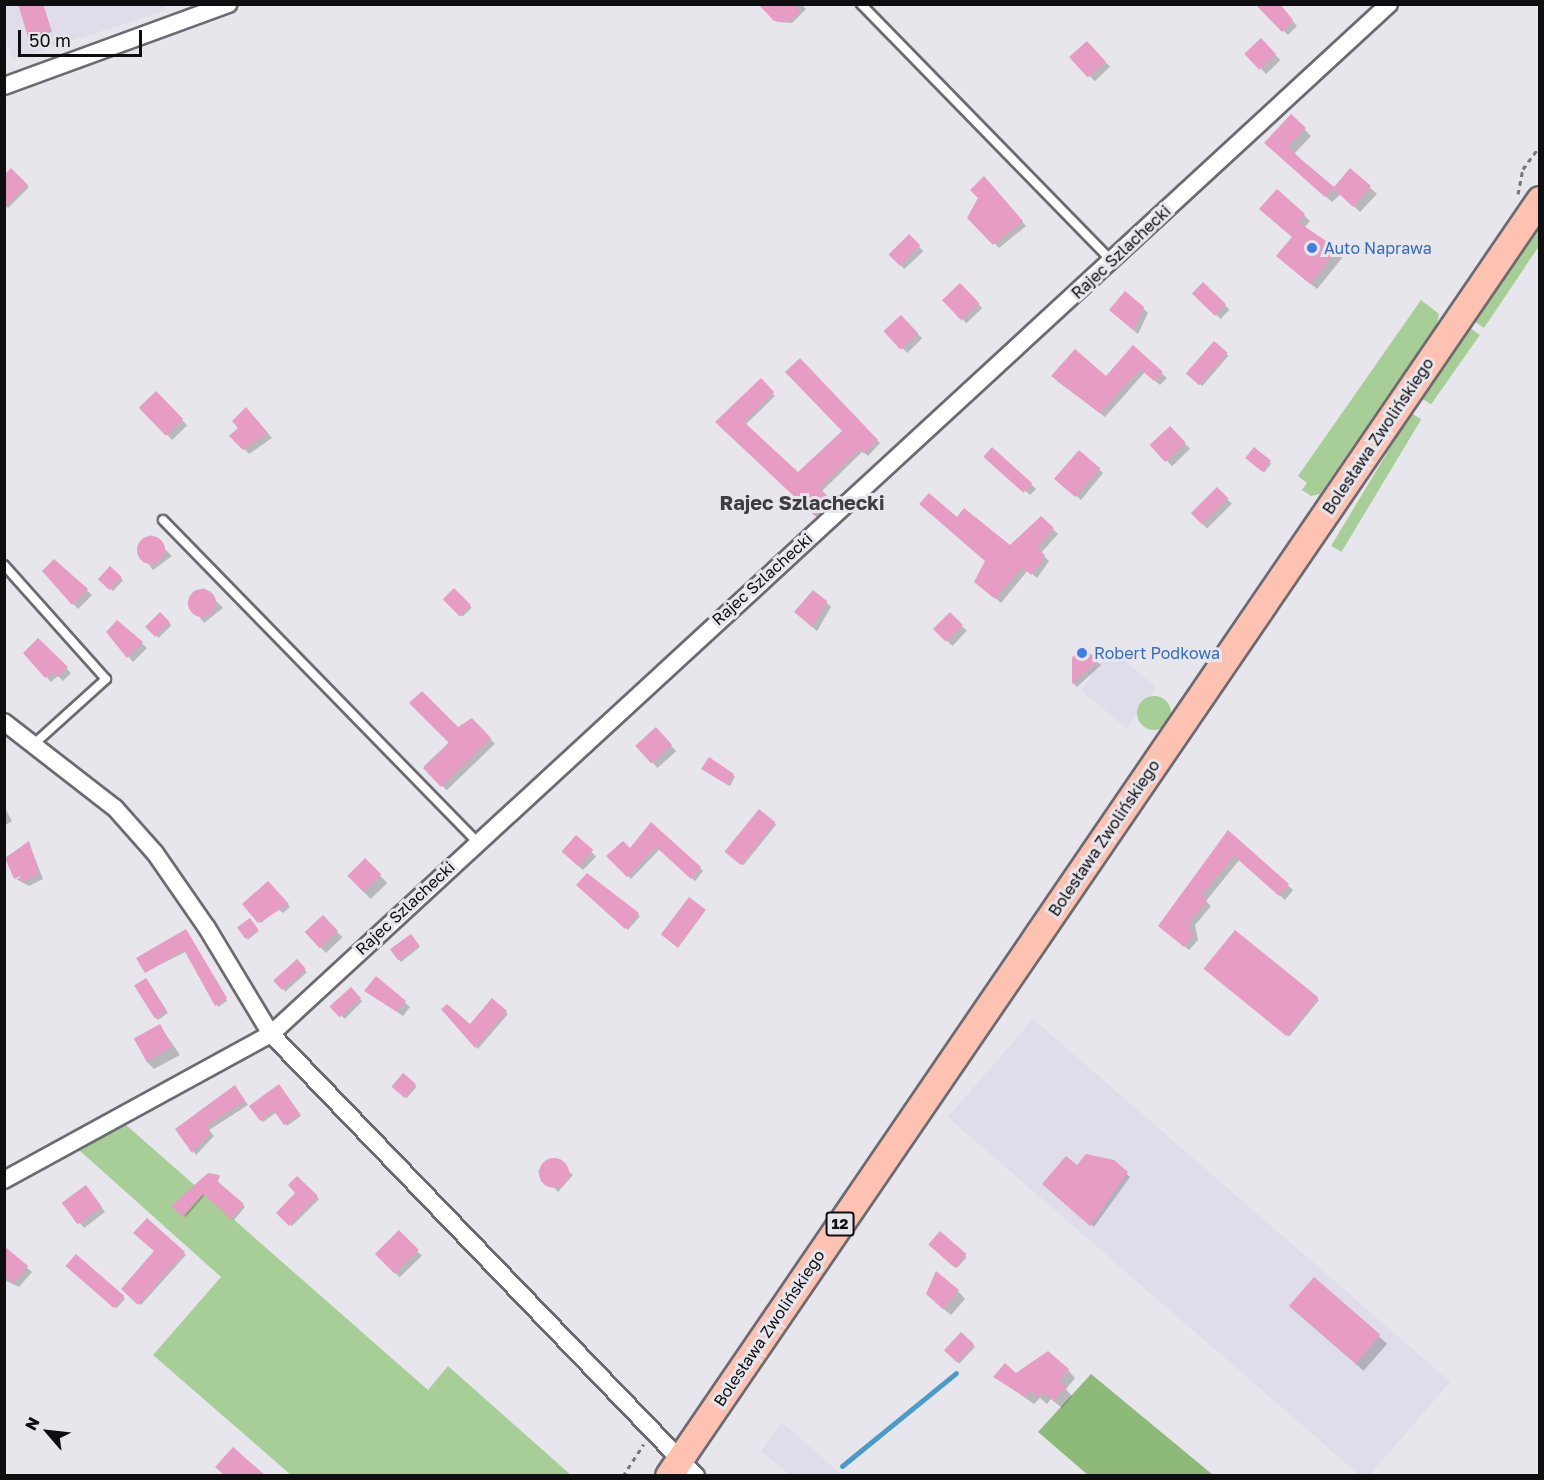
<!DOCTYPE html>
<html>
<head>
<meta charset="utf-8">
<style>
	body { margin:0 }
	#map { position:relative; width:1544px; height:1480px; overflow:hidden; background:#e7e6ec; font-family:"Golos Text",sans-serif }
	div>[style] { position:absolute }
	.built>* { inset:0; background:#e0ddeb; transform-origin:0 0 }
	.green>* { inset:0; background:#a7ce96; transform-origin:0 0 }
	.round { border-radius:50% }
	.forest>* { inset:0; background:#8db979 }
	.shadow>* { inset:0; background:#0003; transform-origin:0 0 }
	.stream>* { height:5px; margin:-2.5px; padding:0 2.5px; transform-origin:2.5px; border-radius:2.5px; background:#4c9bc6 }
	.building>* { inset:0; background:#e69cc3; transform-origin:0 0 }
	.path>* { height:3px; margin-top:-1.5px; transform-origin:0; background:repeating-linear-gradient(90deg,#767579 0 4.5px,transparent 0 9px) }
	.roads { filter:drop-shadow(2px 0 #6c6b71) drop-shadow(-2px 0 #6c6b71) drop-shadow(0 2px #6c6b71) drop-shadow(0 -2px #6c6b71) }
	.lane>* { height:8px; margin:-4px; padding:0 4px; transform-origin:4px; border-radius:4px; background:#fff }
	.street>* { height:16px; margin:-8px; padding:0 8px; transform-origin:8px; border-radius:8px; background:#fff }
	.primary>* { height:26px; margin:-13px; padding:0 13px; transform-origin:13px; border-radius:13px; background:#fec2b3 }
	.dots>* { width:16px; height:16px; translate:-50% -50%; box-sizing:border-box; border:3px solid #e7e6ec; border-radius:50% }
	span { translate:-50% -50%; white-space:nowrap; text-align:center; line-height:1.15; -webkit-text-stroke:6px #e7e6ec; paint-order:stroke }
	.shield-label span { padding:2px 4px; background:#e7e6ec; border:2px solid; border-radius:4px; -webkit-text-stroke-width:0 }
	.shield-label { font-size:15px; color:#0e0d0f; font-weight:700 }
	.shop-label { font-size:16px; color:#366cbe }
	.left { translate:0 -50%; text-align:left }
	.street-label { font-size:16px; color:#0e0d0f }
	.quarter-label { font-size:20px; color:#3e3d42; font-weight:700 }
	.frame { position:absolute; inset:0; border:6px solid #0e0d0f; pointer-events:none }
	.north { position:absolute; left:18px; top:1402px; width:60px; height:60px; -webkit-text-stroke:4px #e7e6ec; paint-order:stroke; rotate:298deg; font-size:16px; font-weight:700; line-height:24px; text-align:center; color:#0e0d0f }
	.north::after { content:''; display:block; margin:auto; width:21px; height:27px; background:#0e0d0f; clip-path:polygon(50% 0,100% 100%,50% 72%,0 100%) }
	.scale { position:absolute; left:18px; top:30px; width:124px; height:27px; box-sizing:border-box; border:3px solid #0e0d0f; border-top:0; padding-left:8px; font-size:18px; line-height:21px; white-space:nowrap; color:#0e0d0f; -webkit-text-stroke:4px #e7e6ec; paint-order:stroke }
</style>
</head>
<body>
<div id="map">
	<div class="built">
		<i style="clip-path:polygon(164px 4px,166px 10px,13px 60px,5px 34px,4px 5px)"></i>
		<i style="clip-path:polygon(1113px 651px,1156px 687px,1127px 729px,1081px 690px,1091px 677px,1087px 674px)"></i>
		<i style="left:1033px;top:1019px;width:553px;height:130px;rotate:41deg"></i>
		<i style="clip-path:polygon(782px 1422px,842px 1475px,790px 1475px,761px 1451px)"></i>
	</div>
	<div class="green">
		<i style="clip-path:polygon(1539px 225px,1539px 246px,1484px 328px,1474px 321px)"></i>
		<i style="clip-path:polygon(1421px 300px,1439px 314px,1437px 324px,1320px 494px,1311px 496px,1302px 490px,1307px 483px,1298px 476px)"></i>
		<i style="left:1470px;top:328px;width:12px;height:85px;rotate:35deg"></i>
		<i style="left:1411px;top:413px;width:12px;height:155px;rotate:31deg"></i>
		<i class="round" style="left:1137px;top:696px;width:34px;height:34px"></i>
		<i style="clip-path:polygon(126px 1125px,428px 1390px,448px 1366px,571px 1475px,291px 1475px,153px 1355px,221px 1277px,79px 1150px)"></i>
	</div>
	<div class="forest">
		<i style="clip-path:polygon(1091px 1374px,1213px 1475px,1088px 1475px,1038px 1432px)"></i>
	</div>
	<div class="shadow">
		<i style="clip-path:polygon(19px 4px,43px 4px,52px 32px,31px 38px)"></i>
		<i style="clip-path:polygon(760px 4px,801px 4px,806px 9px,792px 23px,777px 22px)"></i>
		<i style="clip-path:polygon(1278px 4px,1297px 26px,1288px 35px,1262px 10px)"></i>
		<i style="left:1261px;top:40px;width:28px;height:20px;rotate:46deg"></i>
		<i style="left:1087px;top:43px;width:33px;height:21px;rotate:46deg"></i>
		<i style="clip-path:polygon(1291px 116px,1311px 136px,1294px 154px,1334px 189px,1350px 170px,1377px 194px,1360px 212px,1341px 194px,1332px 202px,1273px 150px)"></i>
		<i style="clip-path:polygon(11px 170px,29px 187px,8px 208px,4px 205px)"></i>
		<i style="clip-path:polygon(988px 183px,1026px 226px,999px 248px,969px 218px)"></i>
		<i style="clip-path:polygon(1268px 215px,1304px 215px,1310px 221px,1304px 228px,1343px 257px,1317px 289px,1285px 263px,1294px 237px)"></i>
		<i style="left:909px;top:236px;width:21px;height:26px;rotate:47deg"></i>
		<i style="left:1203px;top:284px;width:37px;height:13px;rotate:44deg"></i>
		<i style="left:960px;top:285px;width:32px;height:22px;rotate:46deg"></i>
		<i style="clip-path:polygon(1143px 308px,1148px 313px,1138px 334px,1116px 315px)"></i>
		<i style="left:901px;top:317px;width:30px;height:21px;rotate:45deg"></i>
		<i style="left:1215px;top:344px;width:18px;height:40px;rotate:41deg"></i>
		<i style="clip-path:polygon(1133px 348px,1167px 378px,1160px 385px,1145px 372px,1105px 417px,1057px 381px,1106px 378px)"></i>
		<i style="clip-path:polygon(799px 360px,880px 443px,868px 456px,863px 451px,821px 492px,833px 504px,818px 518px,717px 422px,761px 380px,775px 396px,745px 425px,798px 474px,844px 431px)"></i>
		<i style="left:156px;top:393px;width:45px;height:21px;rotate:46deg"></i>
		<i style="clip-path:polygon(251px 414px,272px 438px,249px 454px,231px 436px)"></i>
		<i style="left:1170px;top:428px;width:29px;height:25px;rotate:46deg"></i>
		<i style="left:1254px;top:450px;width:22px;height:11px;rotate:39deg"></i>
		<i style="clip-path:polygon(991px 461px,1031px 484px,1036px 489px,1030px 495px)"></i>
		<i style="clip-path:polygon(1099px 469px,1103px 473px,1081px 500px,1061px 483px)"></i>
		<i style="left:1217px;top:489px;width:21px;height:35px;rotate:45deg"></i>
		<i style="clip-path:polygon(1041px 518px,1058px 534px,1041px 553px,1049px 561px,1037px 578px,1028px 570px,1001px 603px,981px 586px,987px 561px,957px 519px,1010px 547px)"></i>
		<i style="clip-path:polygon(151px 535px,172px 556px,153px 570px,137px 549px)"></i>
		<i style="clip-path:polygon(54px 561px,92px 595px,78px 609px,44px 571px)"></i>
		<i style="left:110px;top:568px;width:18px;height:15px;rotate:43deg"></i>
		<i style="clip-path:polygon(203px 588px,223px 608px,204px 623px,188px 602px)"></i>
		<i style="left:454px;top:590px;width:25px;height:13px;rotate:45deg"></i>
		<i style="clip-path:polygon(826px 602px,831px 607px,817px 631px,801px 617px)"></i>
		<i style="left:160px;top:614px;width:16px;height:18px;rotate:45deg"></i>
		<i style="left:950px;top:615px;width:23px;height:21px;rotate:43deg"></i>
		<i style="clip-path:polygon(118px 622px,147px 648px,133px 662px,108px 632px)"></i>
		<i style="clip-path:polygon(38px 641px,71px 673px,63px 681px,58px 676px,51px 682px,25px 653px)"></i>
		<i style="clip-path:polygon(1081px 649px,1101px 665px,1077px 687px,1073px 683px)"></i>
		<i style="left:472px;top:720px;width:33px;height:67px;rotate:46deg"></i>
		<i style="left:656px;top:729px;width:30px;height:25px;rotate:48deg"></i>
		<i style="clip-path:polygon(705px 771px,733px 775px,735px 777px,730px 786px)"></i>
		<i style="clip-path:polygon(4px 807px,12px 821px,4px 826px)"></i>
		<i style="left:759px;top:811px;width:22px;height:52px;rotate:39deg"></i>
		<i style="clip-path:polygon(652px 824px,703px 871px,695px 881px,660px 849px,631px 879px,608px 856px,630px 850px)"></i>
		<i style="clip-path:polygon(1228px 832px,1293px 890px,1285px 900px,1240px 859px,1206px 901px,1211px 906px,1195px 925px,1198px 940px,1189px 950px,1165px 931px)"></i>
		<i style="left:576px;top:837px;width:28px;height:19px;rotate:44deg"></i>
		<i style="clip-path:polygon(29px 843px,43px 879px,29px 886px,16px 879px,27px 874px)"></i>
		<i style="left:365px;top:860px;width:32px;height:23px;rotate:46deg"></i>
		<i style="clip-path:polygon(587px 875px,640px 916px,628px 930px,578px 885px)"></i>
		<i style="clip-path:polygon(268px 883px,290px 907px,283px 913px,278px 909px,261px 923px,244px 905px)"></i>
		<i style="clip-path:polygon(705px 911px,678px 948px,662px 933px)"></i>
		<i style="left:323px;top:917px;width:28px;height:23px;rotate:46deg"></i>
		<i style="left:250px;top:920px;width:14px;height:14px;rotate:51deg"></i>
		<i style="left:1235px;top:932px;width:108px;height:47px;rotate:39deg"></i>
		<i style="clip-path:polygon(187px 933px,227px 1001px,218px 1007px,187px 951px,146px 972px)"></i>
		<i style="left:411px;top:936px;width:14px;height:24px;rotate:51deg"></i>
		<i style="left:297px;top:961px;width:15px;height:29px;rotate:48deg"></i>
		<i style="clip-path:polygon(376px 978px,410px 1007px,403px 1016px,366px 991px)"></i>
		<i style="clip-path:polygon(148px 981px,168px 1013px,158px 1020px,156px 1018px)"></i>
		<i style="left:351px;top:990px;width:16px;height:25px;rotate:45deg"></i>
		<i style="clip-path:polygon(493px 1000px,508px 1014px,478px 1049px,443px 1009px,470px 1026px)"></i>
		<i style="clip-path:polygon(160px 1026px,180px 1055px,154px 1069px,146px 1061px)"></i>
		<i style="left:403px;top:1075px;width:18px;height:15px;rotate:41deg"></i>
		<i style="clip-path:polygon(281px 1088px,301px 1116px,287px 1126px,277px 1112px,263px 1122px,251px 1106px)"></i>
		<i style="clip-path:polygon(238px 1090px,248px 1105px,209px 1130px,214px 1136px,196px 1155px,177px 1129px)"></i>
		<i style="clip-path:polygon(554px 1158px,573px 1175px,558px 1192px,538px 1171px)"></i>
		<i style="clip-path:polygon(1113px 1161px,1130px 1177px,1094px 1227px,1044px 1184px,1077px 1167px)"></i>
		<i style="clip-path:polygon(209px 1175px,220px 1176px,217px 1183px,245px 1207px,234px 1220px,205px 1195px,186px 1217px,173px 1206px)"></i>
		<i style="clip-path:polygon(297px 1178px,319px 1199px,292px 1226px,278px 1213px,298px 1193px)"></i>
		<i style="clip-path:polygon(90px 1192px,105px 1212px,84px 1228px,64px 1203px)"></i>
		<i style="clip-path:polygon(147px 1220px,186px 1255px,141px 1305px,123px 1289px,156px 1251px)"></i>
		<i style="left:399px;top:1232px;width:33px;height:31px;rotate:46deg"></i>
		<i style="left:940px;top:1233px;width:36px;height:15px;rotate:42deg"></i>
		<i style="clip-path:polygon(8px 1251px,32px 1272px,19px 1287px,4px 1280px)"></i>
		<i style="left:76px;top:1256px;width:65px;height:13px;rotate:41deg"></i>
		<i style="left:1314px;top:1280px;width:97px;height:36px;rotate:41deg"></i>
		<i style="clip-path:polygon(958px 1291px,965px 1299px,951px 1315px,935px 1302px)"></i>
		<i style="left:961px;top:1334px;width:19px;height:23px;rotate:43deg"></i>
		<i style="clip-path:polygon(1068px 1370px,1075px 1378px,1066px 1389px,1072px 1396px,1062px 1408px,1051px 1399px,1047px 1404px,1040px 1398px,1034px 1404px,995px 1377px)"></i>
	</div>
	<div class="stream">
		<i style="left:842px;top:1466px;width:147px;rotate:-39.2deg"></i>
	</div>
	<div class="building">
		<i style="clip-path:polygon(18px 4px,43px 4px,51px 30px,28px 37px)"></i>
		<i style="clip-path:polygon(758px 4px,795px 4px,800px 12px,790px 21px,774px 21px)"></i>
		<i style="clip-path:polygon(1255px 4px,1280px 4px,1293px 20px,1282px 32px)"></i>
		<i style="left:1261px;top:38px;width:22px;height:23px;rotate:47deg"></i>
		<i style="left:1087px;top:41px;width:28px;height:24px;rotate:48deg"></i>
		<i style="clip-path:polygon(1291px 114px,1306px 128px,1288px 147px,1302px 160px,1334px 187px,1350px 168px,1371px 186px,1353px 207px,1333px 188px,1325px 197px,1264px 143px)"></i>
		<i style="clip-path:polygon(11px 168px,28px 185px,4px 207px,4px 175px)"></i>
		<i style="clip-path:polygon(984px 176px,1023px 221px,993px 245px,967px 218px,978px 198px,970px 190px)"></i>
		<i style="clip-path:polygon(1277px 189px,1305px 214px,1298px 222px,1338px 249px,1310px 284px,1276px 256px,1292px 237px,1259px 209px)"></i>
		<i style="left:909px;top:234px;width:16px;height:29px;rotate:45deg"></i>
		<i style="left:1203px;top:282px;width:32px;height:16px;rotate:44deg"></i>
		<i style="left:960px;top:283px;width:28px;height:25px;rotate:46deg"></i>
		<i style="clip-path:polygon(1125px 291px,1144px 307px,1133px 330px,1109px 310px)"></i>
		<i style="left:901px;top:315px;width:25px;height:24px;rotate:47deg"></i>
		<i style="left:1214px;top:341px;width:18px;height:43px;rotate:41deg"></i>
		<i style="clip-path:polygon(1133px 345px,1163px 372px,1154px 381px,1140px 369px,1100px 413px,1051px 376px,1075px 349px,1106px 376px)"></i>
		<i style="clip-path:polygon(800px 358px,878px 440px,864px 454px,860px 449px,820px 488px,831px 500px,815px 516px,715px 422px,761px 378px,774px 392px,744px 422px,798px 472px,842px 431px,785px 372px)"></i>
		<i style="left:156px;top:391px;width:39px;height:24px;rotate:46deg"></i>
		<i style="clip-path:polygon(246px 407px,268px 433px,243px 450px,229px 436px,238px 428px,232px 421px)"></i>
		<i style="left:1170px;top:426px;width:23px;height:28px;rotate:47deg"></i>
		<i style="left:992px;top:447px;width:54px;height:13px;rotate:42deg"></i>
		<i style="left:1254px;top:447px;width:22px;height:14px;rotate:39deg"></i>
		<i style="left:1079px;top:450px;width:28px;height:38px;rotate:41deg"></i>
		<i style="left:1217px;top:487px;width:16px;height:37px;rotate:45deg"></i>
		<i style="clip-path:polygon(929px 493px,957px 517px,964px 508px,1010px 545px,1041px 516px,1054px 528px,1037px 548px,1045px 555px,1040px 564px,1031px 575px,1022px 567px,995px 599px,974px 582px,985px 561px,919px 504px)"></i>
		<i class="round" style="left:137px;top:536px;width:28px;height:28px"></i>
		<i style="clip-path:polygon(54px 559px,88px 589px,72px 605px,42px 571px)"></i>
		<i style="left:110px;top:566px;width:16px;height:18px;rotate:43deg"></i>
		<i style="left:454px;top:588px;width:24px;height:16px;rotate:45deg"></i>
		<i class="round" style="left:188px;top:589px;width:28px;height:28px"></i>
		<i style="clip-path:polygon(813px 590px,827px 601px,812px 627px,794px 612px)"></i>
		<i style="left:160px;top:612px;width:14px;height:21px;rotate:45deg"></i>
		<i style="left:950px;top:612px;width:18px;height:24px;rotate:45deg"></i>
		<i style="clip-path:polygon(117px 620px,143px 642px,127px 658px,106px 632px)"></i>
		<i style="clip-path:polygon(38px 638px,68px 667px,57px 677px,52px 672px,45px 678px,23px 653px)"></i>
		<i style="clip-path:polygon(1081px 646px,1098px 660px,1072px 684px,1072px 658px)"></i>
		<i style="clip-path:polygon(422px 691px,458px 727px,472px 718px,491px 738px,441px 787px,423px 768px,449px 743px,409px 703px)"></i>
		<i style="left:656px;top:727px;width:24px;height:28px;rotate:48deg"></i>
		<i style="clip-path:polygon(709px 757px,734px 774px,728px 785px,701px 769px)"></i>
		<i style="left:759px;top:809px;width:21px;height:55px;rotate:39deg"></i>
		<i style="clip-path:polygon(651px 822px,701px 867px,691px 879px,656px 847px,627px 877px,606px 856px,623px 841px,630px 848px)"></i>
		<i style="clip-path:polygon(1228px 830px,1289px 884px,1279px 896px,1234px 856px,1202px 895px,1207px 900px,1191px 920px,1189px 929px,1194px 934px,1184px 947px,1158px 926px)"></i>
		<i style="left:576px;top:835px;width:23px;height:22px;rotate:41deg"></i>
		<i style="clip-path:polygon(29px 841px,39px 874px,23px 882px,20px 876px,14px 879px,5px 858px)"></i>
		<i style="left:365px;top:858px;width:23px;height:25px;rotate:45deg"></i>
		<i style="clip-path:polygon(587px 873px,639px 913px,625px 929px,576px 885px)"></i>
		<i style="clip-path:polygon(268px 881px,289px 904px,258px 923px,242px 904px)"></i>
		<i style="left:689px;top:897px;width:21px;height:47px;rotate:37deg"></i>
		<i style="left:323px;top:915px;width:22px;height:25px;rotate:47deg"></i>
		<i style="left:250px;top:918px;width:14px;height:16px;rotate:54deg"></i>
		<i style="clip-path:polygon(186px 929px,227px 998px,215px 1006px,184px 950px,145px 973px,136px 958px)"></i>
		<i style="left:1235px;top:930px;width:107px;height:50px;rotate:39deg"></i>
		<i style="left:411px;top:934px;width:14px;height:26px;rotate:54deg"></i>
		<i style="left:297px;top:959px;width:13px;height:32px;rotate:48deg"></i>
		<i style="clip-path:polygon(376px 976px,406px 1001px,397px 1012px,364px 991px)"></i>
		<i style="left:146px;top:978px;width:39px;height:14px;rotate:58deg"></i>
		<i style="left:351px;top:987px;width:15px;height:29px;rotate:48deg"></i>
		<i style="clip-path:polygon(492px 998px,507px 1011px,475px 1048px,441px 1009px,447px 1004px,470px 1024px)"></i>
		<i style="left:160px;top:1024px;width:26px;height:30px;rotate:61deg"></i>
		<i style="left:403px;top:1073px;width:17px;height:18px;rotate:40deg"></i>
		<i style="clip-path:polygon(279px 1084px,300px 1114px,284px 1125px,274px 1111px,260px 1121px,249px 1106px)"></i>
		<i style="clip-path:polygon(235px 1085px,245px 1101px,206px 1126px,211px 1132px,192px 1153px,175px 1129px)"></i>
		<i style="clip-path:polygon(1086px 1154px,1114px 1160px,1128px 1172px,1090px 1226px,1042px 1184px,1066px 1156px,1077px 1165px)"></i>
		<i class="round" style="left:539px;top:1158px;width:30px;height:30px"></i>
		<i style="clip-path:polygon(208px 1173px,220px 1175px,216px 1180px,244px 1204px,231px 1219px,203px 1194px,183px 1217px,171px 1206px)"></i>
		<i style="clip-path:polygon(297px 1176px,318px 1196px,289px 1226px,276px 1213px,295px 1193px,288px 1185px)"></i>
		<i style="left:86px;top:1185px;width:27px;height:30px;rotate:54deg"></i>
		<i style="clip-path:polygon(147px 1218px,185px 1252px,138px 1305px,121px 1289px,154px 1251px,133px 1233px)"></i>
		<i style="left:399px;top:1230px;width:28px;height:34px;rotate:45deg"></i>
		<i style="left:940px;top:1231px;width:35px;height:18px;rotate:41deg"></i>
		<i style="clip-path:polygon(4px 1246px,28px 1266px,14px 1283px,4px 1276px)"></i>
		<i style="left:76px;top:1254px;width:64px;height:16px;rotate:41deg"></i>
		<i style="clip-path:polygon(936px 1271px,959px 1290px,943px 1309px,926px 1294px)"></i>
		<i style="left:1314px;top:1277px;width:88px;height:38px;rotate:41deg"></i>
		<i style="left:961px;top:1332px;width:18px;height:25px;rotate:43deg"></i>
		<i style="clip-path:polygon(1048px 1351px,1069px 1369px,1059px 1381px,1066px 1387px,1054px 1401px,1043px 1392px,1038px 1397px,1031px 1391px,1026px 1397px,993px 1377px,1005px 1363px,1016px 1373px)"></i>
		<i style="clip-path:polygon(233px 1447px,251px 1463px,266px 1476px,225px 1476px,215px 1467px)"></i>
	</div>
	<div class="path">
		<i style="left:1518px;top:194px;width:25px;rotate:-79deg"></i>
		<i style="left:1523px;top:169px;width:29px;rotate:-54deg"></i>
		<i style="left:623px;top:1476px;width:38px;rotate:-57deg"></i>
	</div>
	<div class="roads">
		<div class="lane">
			<i style="left:861px;top:4px;width:359px;rotate:45.7deg"></i>
			<i style="left:163px;top:520px;width:448px;rotate:45.7deg"></i>
			<i style="left:4px;top:565px;width:153px;rotate:48.2deg"></i>
			<i style="left:106px;top:679px;width:97px;rotate:137.9deg"></i>
		</div>
		<div class="street">
			<i style="left:4px;top:86px;width:239px;rotate:-20.1deg"></i>
			<i style="left:4px;top:722px;width:140px;rotate:37.8deg"></i>
			<i style="left:115px;top:808px;width:60px;rotate:48.4deg"></i>
			<i style="left:155px;top:853px;width:91px;rotate:55.3deg"></i>
			<i style="left:207px;top:928px;width:124px;rotate:58.9deg"></i>
			<i style="left:271px;top:1034px;width:613px;rotate:46.12deg"></i>
			<i style="left:4px;top:1180px;width:304px;rotate:-28.7deg"></i>
			<i style="left:271px;top:1034px;width:1520px;rotate:-42.65deg"></i>
		</div>
		<div class="primary">
			<i style="left:669px;top:1476px;width:1545px;rotate:-55.68deg"></i>
		</div>
	</div>
	<div class="dots">
		<i style="left:1312px;top:248px;background:#3f7fe0"></i>
		<i style="left:1082px;top:653px;background:#3f7fe0"></i>
	</div>
	<div class="shield-label">
		<span style="left:840px;top:1224px">12</span>
	</div>
	<div class="shop-label">
		<span class="left" style="left:1324px;top:248px">Auto Naprawa</span>
		<span class="left" style="left:1094px;top:653px">Robert Podkowa</span>
	</div>
	<div class="street-label">
		<span style="left:1121px;top:252px;rotate:-43deg">Rajec Szlachecki</span>
		<span style="left:1378px;top:436px;rotate:-56deg">Bolesława Zwolińskiego</span>
		<span style="left:762px;top:579px;rotate:-42deg">Rajec Szlachecki</span>
		<span style="left:1104px;top:838px;rotate:-56deg">Bolesława Zwolińskiego</span>
		<span style="left:405px;top:908px;rotate:-43deg">Rajec Szlachecki</span>
		<span style="left:769px;top:1328px;rotate:-56deg">Bolesława Zwolińskiego</span>
	</div>
	<div class="quarter-label">
		<span style="left:802px;top:502px">Rajec Szlachecki</span>
	</div>
	<div class="frame"></div>
	<div class="north">N</div>
	<div class="scale">50 m</div>
</div>
</body>
</html>
